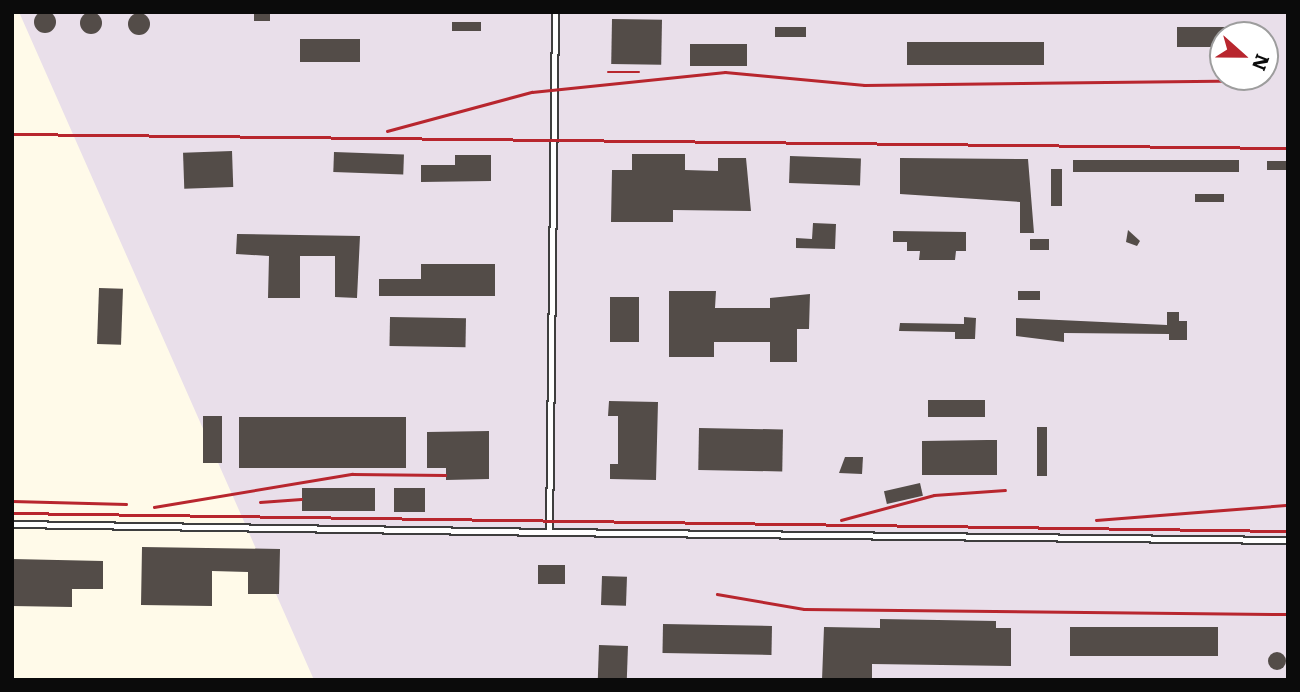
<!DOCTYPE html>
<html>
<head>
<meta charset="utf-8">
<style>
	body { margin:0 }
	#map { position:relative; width:1300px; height:692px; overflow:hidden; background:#fffae9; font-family:Literata,serif }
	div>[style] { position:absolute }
	.industrial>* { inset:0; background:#e9dfea }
	.building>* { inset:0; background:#534c48; transform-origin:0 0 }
	.round { border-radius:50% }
	.roads { filter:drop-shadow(2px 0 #3e3e3e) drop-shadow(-2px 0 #3e3e3e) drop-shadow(0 2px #3e3e3e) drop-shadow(0 -2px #3e3e3e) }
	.service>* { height:5px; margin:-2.5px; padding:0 2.5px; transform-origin:2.5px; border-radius:2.5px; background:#fff }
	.rail>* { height:2.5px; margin:-1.25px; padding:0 1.25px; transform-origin:1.25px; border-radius:1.25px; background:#b8262e }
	span { translate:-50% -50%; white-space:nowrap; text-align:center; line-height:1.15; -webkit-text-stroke:7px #fff; paint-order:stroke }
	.frame { position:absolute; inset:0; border:14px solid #0b0b0b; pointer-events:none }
	.north { position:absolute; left:1209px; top:21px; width:70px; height:70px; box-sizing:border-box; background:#fff; border:2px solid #9d9d9d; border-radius:50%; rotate:111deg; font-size:19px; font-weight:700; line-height:28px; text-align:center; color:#0b0b0b }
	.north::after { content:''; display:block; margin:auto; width:24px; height:32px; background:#b8262e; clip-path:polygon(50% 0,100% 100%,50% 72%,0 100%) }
</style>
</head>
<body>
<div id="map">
	<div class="industrial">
		<i style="clip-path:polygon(evenodd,19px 12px,1288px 12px,1288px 680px,314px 680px,19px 12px,1223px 35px,1265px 35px,1265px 77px,1223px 77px,1223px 35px)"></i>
	</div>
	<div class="building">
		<i class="round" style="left:34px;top:11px;width:22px;height:22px"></i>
		<i style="left:254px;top:12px;width:16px;height:9px"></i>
		<i class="round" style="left:80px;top:12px;width:22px;height:22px"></i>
		<i class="round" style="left:128px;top:13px;width:22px;height:22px"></i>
		<i style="left:612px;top:19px;width:50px;height:45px;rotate:1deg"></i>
		<i style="left:452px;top:22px;width:29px;height:9px"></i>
		<i style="left:775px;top:27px;width:31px;height:10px"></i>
		<i style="clip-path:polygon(1177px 27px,1262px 27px,1262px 35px,1223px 35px,1223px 47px,1177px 47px)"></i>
		<i style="left:300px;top:39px;width:60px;height:23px"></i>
		<i style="left:907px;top:42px;width:137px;height:23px"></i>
		<i style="left:690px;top:44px;width:57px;height:22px"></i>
		<i style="left:232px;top:151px;width:36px;height:49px;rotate:88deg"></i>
		<i style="left:334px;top:152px;width:70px;height:20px;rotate:2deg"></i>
		<i style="clip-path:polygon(632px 154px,685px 154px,685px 170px,718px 171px,718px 158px,746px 158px,751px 211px,673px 210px,673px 222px,611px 222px,612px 170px,632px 170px)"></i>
		<i style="clip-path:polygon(455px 155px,491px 155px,491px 181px,421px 182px,421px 165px,455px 165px)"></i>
		<i style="left:790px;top:156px;width:71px;height:27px;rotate:2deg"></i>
		<i style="clip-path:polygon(900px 158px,1028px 159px,1034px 233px,1020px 233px,1020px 202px,900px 194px)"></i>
		<i style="left:1073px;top:160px;width:166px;height:12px"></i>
		<i style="left:1267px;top:161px;width:21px;height:9px"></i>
		<i style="left:1051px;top:169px;width:11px;height:37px"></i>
		<i style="left:1195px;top:194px;width:29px;height:8px"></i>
		<i style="clip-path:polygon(813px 223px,836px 224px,835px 249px,796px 248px,796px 238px,812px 239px)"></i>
		<i style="clip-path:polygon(1128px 230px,1140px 241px,1137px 246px,1126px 242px)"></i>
		<i style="clip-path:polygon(893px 231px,966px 232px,966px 251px,956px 251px,955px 260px,919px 260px,920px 251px,907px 251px,907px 242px,893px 242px)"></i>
		<i style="clip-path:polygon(237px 234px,360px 236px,357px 298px,335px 297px,335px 256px,300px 256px,300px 298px,268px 298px,269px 256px,236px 254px)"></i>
		<i style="left:1030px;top:239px;width:19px;height:11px"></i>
		<i style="clip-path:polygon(421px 264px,495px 264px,495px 296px,379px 296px,379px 279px,421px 279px)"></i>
		<i style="left:99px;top:288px;width:24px;height:56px;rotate:2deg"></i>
		<i style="clip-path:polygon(669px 291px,716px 291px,715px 308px,770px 308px,770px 298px,810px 294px,809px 329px,797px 329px,797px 362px,770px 362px,770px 342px,714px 342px,714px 357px,669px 357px)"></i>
		<i style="left:1040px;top:291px;width:9px;height:22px;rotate:90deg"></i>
		<i style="left:610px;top:297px;width:29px;height:45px"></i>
		<i style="clip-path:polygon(1167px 312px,1179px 312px,1179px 321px,1187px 321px,1187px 340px,1169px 340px,1169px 334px,1064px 333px,1064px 342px,1016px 336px,1016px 318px,1167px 325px)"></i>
		<i style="left:390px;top:317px;width:76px;height:29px;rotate:1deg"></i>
		<i style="clip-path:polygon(964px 317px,976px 318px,975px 339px,955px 339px,955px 332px,899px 331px,900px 323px,964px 324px)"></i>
		<i style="left:928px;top:400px;width:57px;height:17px"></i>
		<i style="clip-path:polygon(609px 401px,658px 402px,656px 480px,610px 479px,610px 464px,618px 464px,618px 416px,608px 416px)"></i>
		<i style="left:203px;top:416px;width:19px;height:47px"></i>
		<i style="left:239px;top:417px;width:167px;height:51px"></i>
		<i style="left:1037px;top:427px;width:10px;height:49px"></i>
		<i style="left:699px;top:428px;width:84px;height:42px;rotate:1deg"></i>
		<i style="clip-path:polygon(489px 431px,489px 479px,446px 480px,446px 468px,427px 468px,427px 432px)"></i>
		<i style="clip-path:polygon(987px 440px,997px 440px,997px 475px,922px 475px,922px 441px)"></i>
		<i style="clip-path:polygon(845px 457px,863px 457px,862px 474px,839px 473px)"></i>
		<i style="left:920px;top:483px;width:13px;height:37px;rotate:77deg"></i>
		<i style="left:302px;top:488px;width:73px;height:23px"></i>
		<i style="left:394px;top:488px;width:31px;height:24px"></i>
		<i style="clip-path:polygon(142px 547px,280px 549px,279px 594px,248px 594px,248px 572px,212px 571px,212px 606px,141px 605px)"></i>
		<i style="clip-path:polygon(12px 559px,103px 561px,103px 589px,72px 589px,72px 607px,12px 606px)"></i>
		<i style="left:538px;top:565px;width:27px;height:19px"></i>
		<i style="left:602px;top:576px;width:25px;height:29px;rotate:2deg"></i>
		<i style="clip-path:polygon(880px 619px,996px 621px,996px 628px,1011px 628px,1011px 666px,872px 664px,872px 680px,822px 680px,824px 627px,880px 628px)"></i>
		<i style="left:663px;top:624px;width:109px;height:29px;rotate:1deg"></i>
		<i style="left:1070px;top:627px;width:148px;height:29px"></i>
		<i style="left:599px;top:645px;width:29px;height:35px;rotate:2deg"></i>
		<i class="round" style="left:1268px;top:652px;width:18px;height:18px"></i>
	</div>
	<div class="roads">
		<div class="service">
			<i style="left:555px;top:12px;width:520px;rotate:90.66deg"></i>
			<i style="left:549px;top:532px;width:739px;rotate:0.62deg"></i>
			<i style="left:12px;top:524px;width:537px;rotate:0.85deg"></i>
		</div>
	</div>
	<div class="rail">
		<i style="left:608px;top:72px;width:31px"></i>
		<i style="left:387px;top:131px;width:150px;rotate:-15.1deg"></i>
		<i style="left:532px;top:92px;width:194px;rotate:-5.9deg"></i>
		<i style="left:725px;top:72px;width:140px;rotate:5.3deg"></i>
		<i style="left:864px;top:85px;width:397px;rotate:-0.7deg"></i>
		<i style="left:12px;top:134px;width:1276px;rotate:0.63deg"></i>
		<i style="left:12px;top:501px;width:114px;rotate:1.5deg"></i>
		<i style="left:260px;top:502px;width:41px;rotate:-4.2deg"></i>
		<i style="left:154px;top:507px;width:201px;rotate:-9.5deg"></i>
		<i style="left:352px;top:474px;width:93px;rotate:0.6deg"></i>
		<i style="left:12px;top:513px;width:1276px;rotate:0.81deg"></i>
		<i style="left:841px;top:520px;width:96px;rotate:-15deg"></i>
		<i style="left:934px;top:495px;width:71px;rotate:-4deg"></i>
		<i style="left:1096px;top:520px;width:193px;rotate:-4.5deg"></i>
		<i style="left:717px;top:594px;width:88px;rotate:9.8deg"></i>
		<i style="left:804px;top:609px;width:484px;rotate:0.6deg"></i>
	</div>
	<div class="frame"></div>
	<div class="north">N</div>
</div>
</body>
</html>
